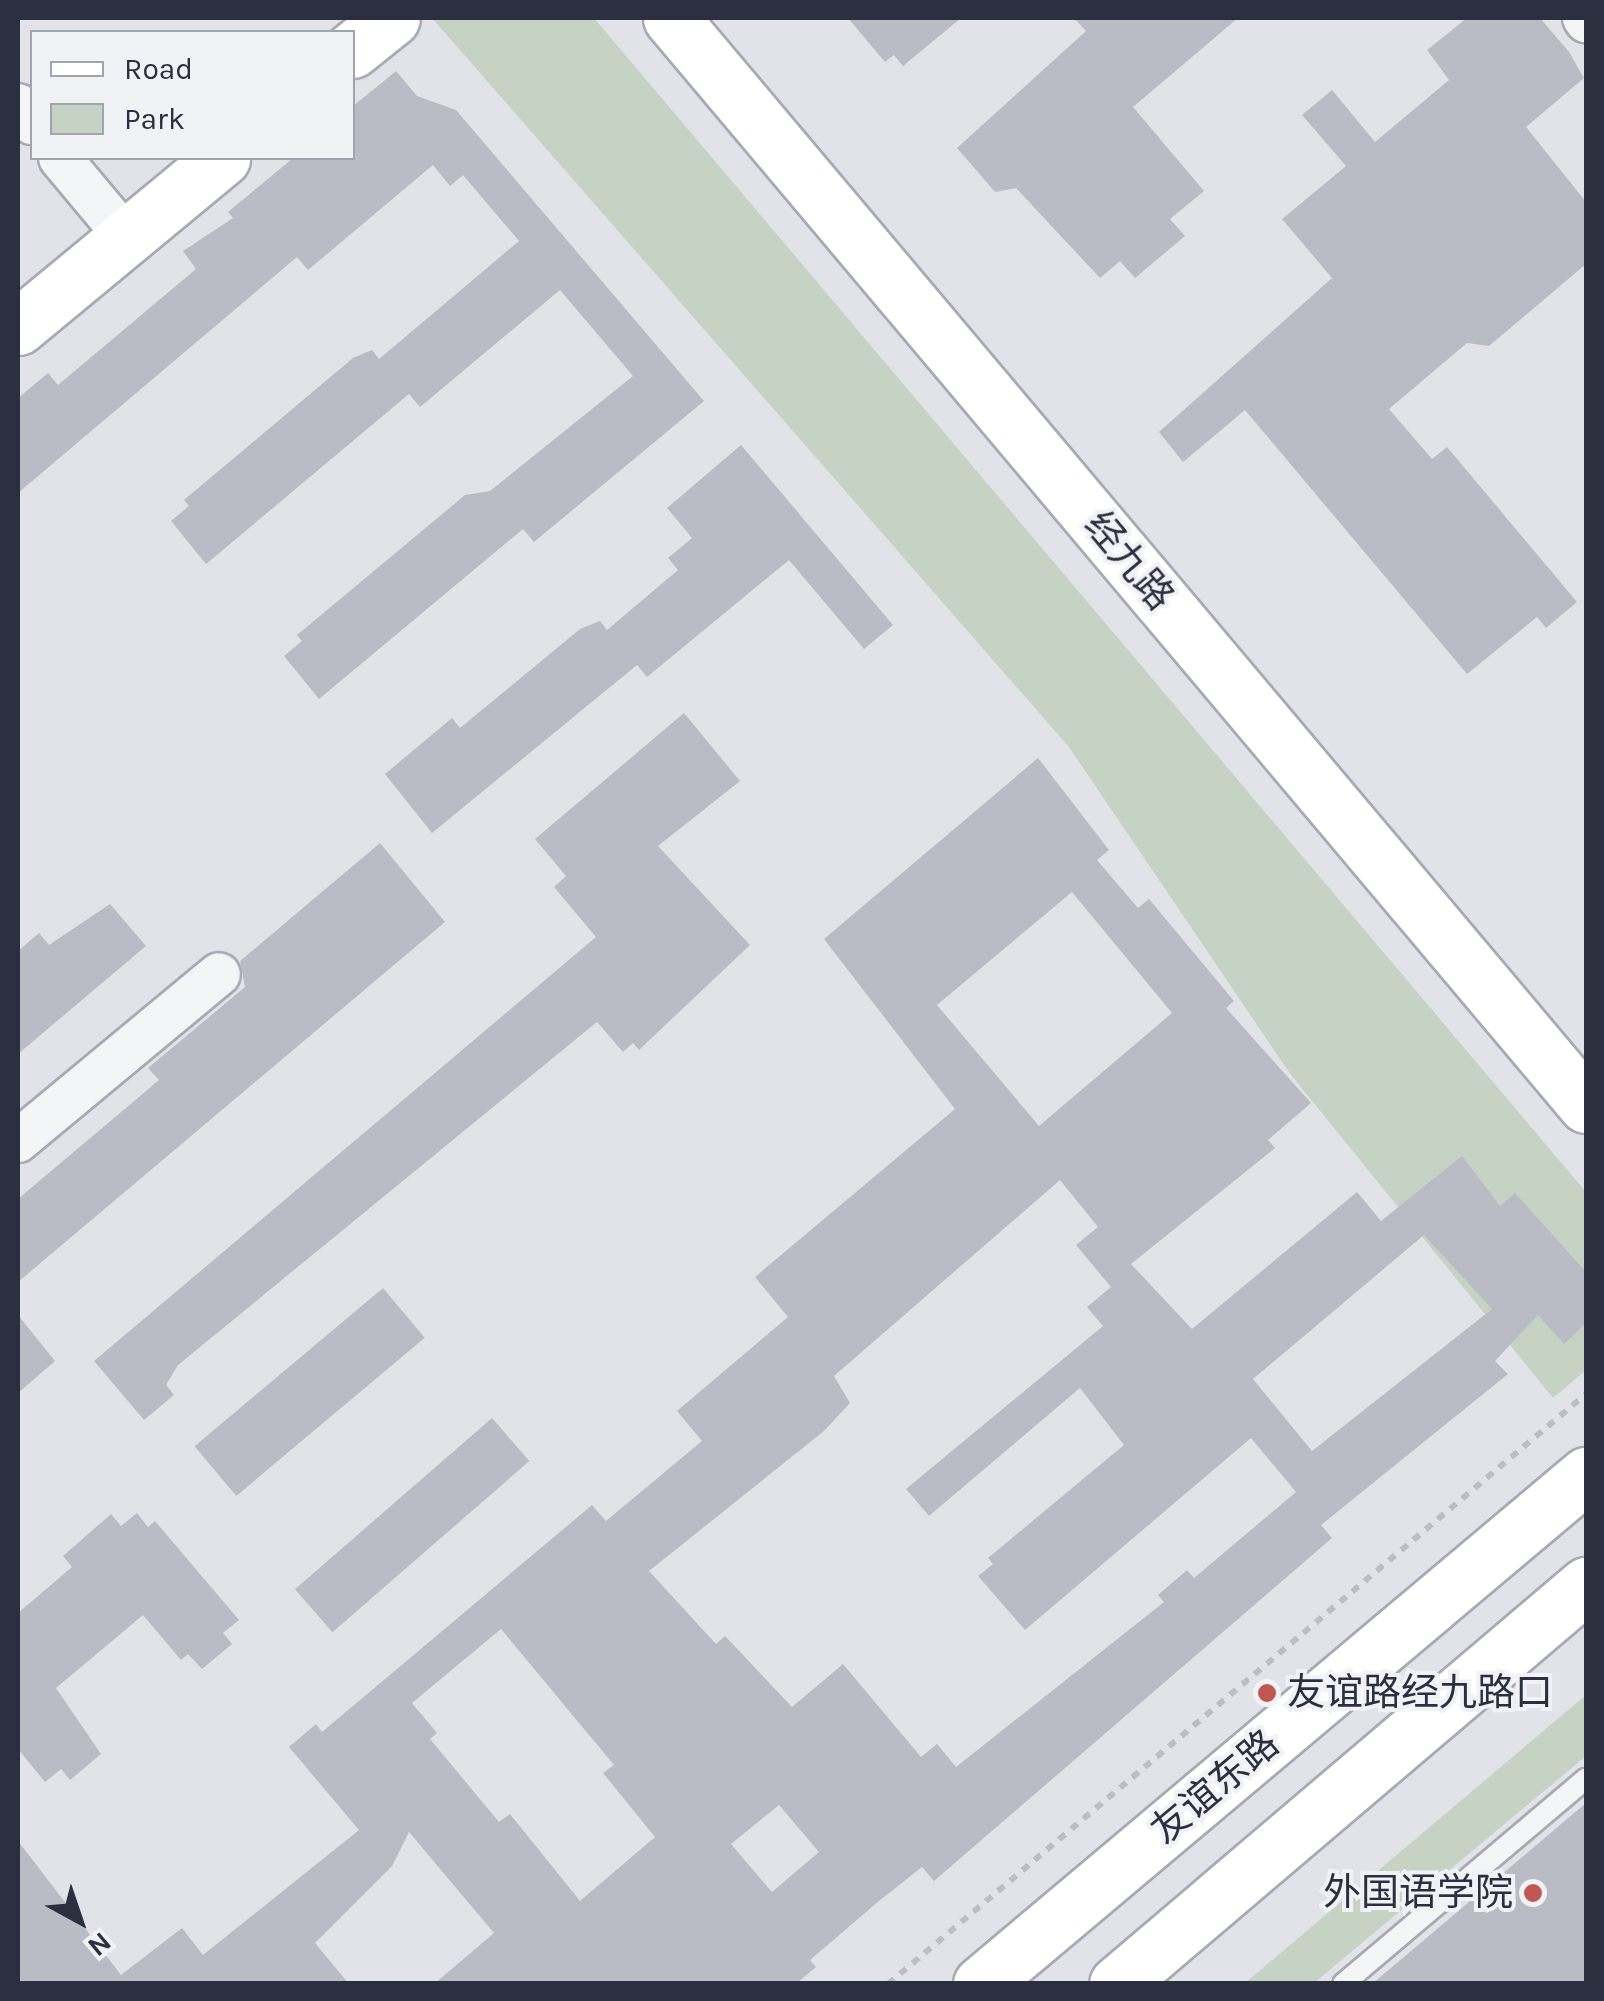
<!DOCTYPE html>
<html>
<head>
<meta charset="utf-8">
<style>
	body { margin:0 }
	#map { position:relative; width:1604px; height:2001px; overflow:hidden; background:#e2e3e9; font-family:Karla,"Noto Sans SC",sans-serif }
	div>[style] { position:absolute }
	.green>* { inset:0; background:#c5d2c4 }
	.building>* { inset:0; background:#babcc5; transform-origin:0 0 }
	.path>* { height:6px; margin-top:-3px; transform-origin:0; background:repeating-linear-gradient(90deg,#bcbec3 0 8px,transparent 0 16px) }
	.roads { filter:drop-shadow(2px 0 #a8a9b3) drop-shadow(-2px 0 #a8a9b3) drop-shadow(0 2px #a8a9b3) drop-shadow(0 -2px #a8a9b3) }
	.lane>* { height:20px; margin:-10px; padding:0 10px; transform-origin:10px; border-radius:10px; background:#f4f5f7 }
	.street>* { height:42px; margin:-21px; padding:0 21px; transform-origin:21px; border-radius:21px; background:#f4f5f7 }
	.secondary>* { height:55px; margin:-27.5px; padding:0 27.5px; transform-origin:27.5px; border-radius:27.5px; background:#fff }
	.dots>* { width:28px; height:28px; translate:-50% -50%; box-sizing:border-box; border:5px solid #f1f2f6; border-radius:50% }
	span { translate:-50% -50%; white-space:nowrap; text-align:center; line-height:1.15; -webkit-text-stroke:8px #f1f2f6; paint-order:stroke }
	.street-label { font-size:38px; color:#2c2f3f }
	.poi-label { font-size:38px; color:#2c2f3f }
	.left { translate:0 -50%; text-align:left }
	.right { translate:-100% -50%; text-align:right }
	.frame { position:absolute; inset:0; border:20px solid #2c2f3f; pointer-events:none }
	.legend { position:absolute; left:30px; top:30px; width:325px; height:130px; box-sizing:border-box; background:#f1f2f6; border:2px solid #a2a4ad; margin:0; padding:12px 18px; list-style:none; font-size:30px; color:#2c2f3f }
	.legend li { display:flex; align-items:center; gap:20px; height:50px }
	.legend b { width:50px; border:2px solid #a2a4ad }
	.north { position:absolute; left:30px; top:1871px; width:100px; height:100px; -webkit-text-stroke:8px #f1f2f6; paint-order:stroke; rotate:140deg; font-size:28px; font-weight:700; line-height:40px; text-align:center; color:#2c2f3f }
	.north::after { content:''; display:block; margin:auto; width:35px; height:45px; background:#2c2f3f; clip-path:polygon(50% 0,100% 100%,50% 72%,0 100%) }
</style>
</head>
<body>
<div id="map">
	<div class="green">
		<i style="clip-path:polygon(432px 18px,594px 18px,1586px 1192px,1586px 1370px,1553px 1398px,1291px 1075px,1069px 747px)"></i>
		<i style="clip-path:polygon(1586px 1695px,1586px 1756px,1314px 1983px,1245px 1983px)"></i>
	</div>
	<div class="building">
		<i style="clip-path:polygon(848px 18px,961px 18px,903px 66px,894px 55px,885px 62px)"></i>
		<i style="clip-path:polygon(1074px 18px,1238px 18px,1133px 107px,1204px 191px,1170px 219px,1185px 236px,1135px 278px,1120px 261px,1100px 278px,1016px 188px,995px 192px,957px 148px,1086px 31px)"></i>
		<i style="clip-path:polygon(1467px 18px,1540px 18px,1569px 52px,1584px 78px,1526px 127px,1586px 202px,1586px 264px,1489px 346px,1467px 343px,1389px 409px,1432px 459px,1447px 447px,1577px 602px,1546px 628px,1537px 617px,1467px 674px,1245px 410px,1183px 462px,1159px 432px,1332px 278px,1282px 219px,1346px 166px,1302px 115px,1332px 90px,1375px 142px,1449px 80px,1427px 50px)"></i>
		<i style="clip-path:polygon(396px 71px,417px 96px,456px 110px,704px 401px,534px 542px,523px 529px,319px 699px,284px 656px,302px 641px,297px 635px,465px 495px,490px 491px,633px 376px,560px 290px,420px 407px,409px 394px,206px 564px,171px 521px,189px 506px,184px 500px,353px 358px,372px 350px,379px 359px,519px 241px,463px 175px,450px 186px,433px 165px,308px 270px,297px 257px,18px 493px,18px 398px,48px 373px,58px 385px,196px 269px,183px 251px,233px 218px,228px 212px,293px 158px,352px 158px,352px 107px)"></i>
		<i style="clip-path:polygon(741px 445px,893px 625px,864px 649px,789px 560px,647px 677px,637px 665px,432px 833px,385px 774px,452px 718px,460px 728px,580px 629px,600px 621px,607px 630px,678px 570px,668px 558px,692px 538px,667px 508px)"></i>
		<i style="clip-path:polygon(684px 713px,740px 781px,658px 846px,750px 945px,639px 1050px,633px 1043px,623px 1052px,597px 1022px,178px 1365px,166px 1385px,174px 1395px,144px 1420px,94px 1361px,596px 937px,554px 887px,566px 876px,535px 839px)"></i>
		<i style="clip-path:polygon(evenodd,1038px 758px,1109px 850px,1097px 860px,1138px 908px,1149px 899px,1234px 1001px,1226px 1008px,1311px 1103px,1268px 1140px,1275px 1148px,1131px 1264px,1192px 1329px,1357px 1192px,1381px 1221px,1462px 1156px,1500px 1206px,1515px 1193px,1586px 1272px,1586px 1323px,1564px 1344px,1538px 1315px,1495px 1361px,1508px 1374px,1321px 1525px,1332px 1538px,934px 1881px,922px 1867px,879px 1901px,810px 1960px,816px 1967px,796px 1984px,434px 1984px,494px 1933px,409px 1832px,392px 1866px,315px 1943px,349px 1984px,18px 1984px,18px 1841px,121px 1975px,182px 1928px,203px 1955px,359px 1830px,289px 1747px,316px 1724px,322px 1732px,592px 1505px,606px 1521px,702px 1441px,677px 1411px,788px 1317px,755px 1277px,955px 1109px,824px 939px,1038px 758px,1072px 892px,1172px 1013px,1039px 1126px,937px 1005px,1072px 892px,1038px 758px,1060px 1180px,1098px 1227px,1076px 1245px,1111px 1287px,1087px 1307px,1103px 1326px,906px 1489px,929px 1516px,1080px 1388px,1124px 1445px,988px 1558px,993px 1564px,978px 1576px,1025px 1630px,1251px 1438px,1296px 1492px,1194px 1578px,1187px 1570px,1158px 1595px,1164px 1602px,956px 1767px,937px 1744px,921px 1757px,843px 1664px,792px 1707px,725px 1636px,716px 1644px,649px 1571px,824px 1431px,850px 1403px,834px 1376px,1060px 1180px,1038px 758px,1424px 1235px,1492px 1309px,1312px 1451px,1253px 1379px,1424px 1235px,1038px 758px,501px 1629px,614px 1765px,603px 1773px,655px 1837px,580px 1901px,510px 1814px,499px 1822px,430px 1739px,437px 1733px,412px 1703px,501px 1629px,1038px 758px,779px 1805px,819px 1852px,772px 1892px,731px 1844px,779px 1805px)"></i>
		<i style="clip-path:polygon(380px 843px,445px 922px,18px 1282px,18px 1199px,159px 1080px,148px 1068px,245px 987px,240px 961px)"></i>
		<i style="clip-path:polygon(110px 904px,146px 946px,18px 1054px,18px 951px,39px 933px,49px 945px)"></i>
		<i style="left:383px;top:1288px;width:65px;height:246px;rotate:50deg"></i>
		<i style="clip-path:polygon(18px 1315px,55px 1361px,18px 1393px)"></i>
		<i style="left:492px;top:1418px;width:57px;height:261px;rotate:49deg"></i>
		<i style="clip-path:polygon(137px 1513px,148px 1527px,155px 1521px,239px 1620px,223px 1633px,232px 1644px,202px 1669px,188px 1654px,181px 1660px,143px 1615px,56px 1688px,101px 1754px,70px 1780px,61px 1769px,45px 1782px,18px 1749px,18px 1613px,72px 1567px,63px 1556px,111px 1514px,121px 1526px)"></i>
		<i style="clip-path:polygon(1586px 1803px,1586px 1984px,1372px 1984px)"></i>
	</div>
	<div class="path">
		<i style="left:888px;top:1984px;width:914px;rotate:-40.21deg"></i>
	</div>
	<div class="roads">
		<div class="lane">
			<i style="left:1343px;top:1984px;width:318px;rotate:-40.2deg"></i>
		</div>
		<div class="street">
			<i style="left:1584px;top:18px;width:4px;rotate:56deg"></i>
			<i style="left:18px;top:105px;width:23px;rotate:52deg"></i>
			<i style="left:60px;top:158px;width:103px;rotate:50.1deg"></i>
			<i style="left:18px;top:1141px;width:261px;rotate:-39.7deg"></i>
		</div>
		<div class="secondary">
			<i style="left:671px;top:18px;width:1421px;rotate:49.91deg"></i>
			<i style="left:352px;top:50px;width:51px;rotate:-38.7deg"></i>
			<i style="left:18px;top:327px;width:265px;rotate:-39.6deg"></i>
			<i style="left:981px;top:1984px;width:791px;rotate:-40.07deg"></i>
			<i style="left:1117px;top:1984px;width:616px;rotate:-40.39deg"></i>
		</div>
	</div>
	<div class="dots">
		<i style="left:1267px;top:1693px;background:#c05754"></i>
		<i style="left:1533px;top:1893px;background:#c05754"></i>
	</div>
	<div class="street-label">
		<span style="left:1129px;top:561px;rotate:50deg">经九路</span>
		<span style="left:1215px;top:1787px;rotate:-40deg">友谊东路</span>
	</div>
	<div class="poi-label">
		<span class="left" style="left:1287px;top:1693px">友谊路经九路口</span>
		<span class="right" style="left:1513px;top:1893px">外国语学院</span>
	</div>
	<div class="frame"></div>
	<ul class="legend">
	<li><b style="height:12px;background:#fff"></b>Road</li>
	<li><b style="height:28px;background:#c5d2c4"></b>Park</li>
	</ul>
	<div class="north">N</div>
</div>
</body>
</html>
